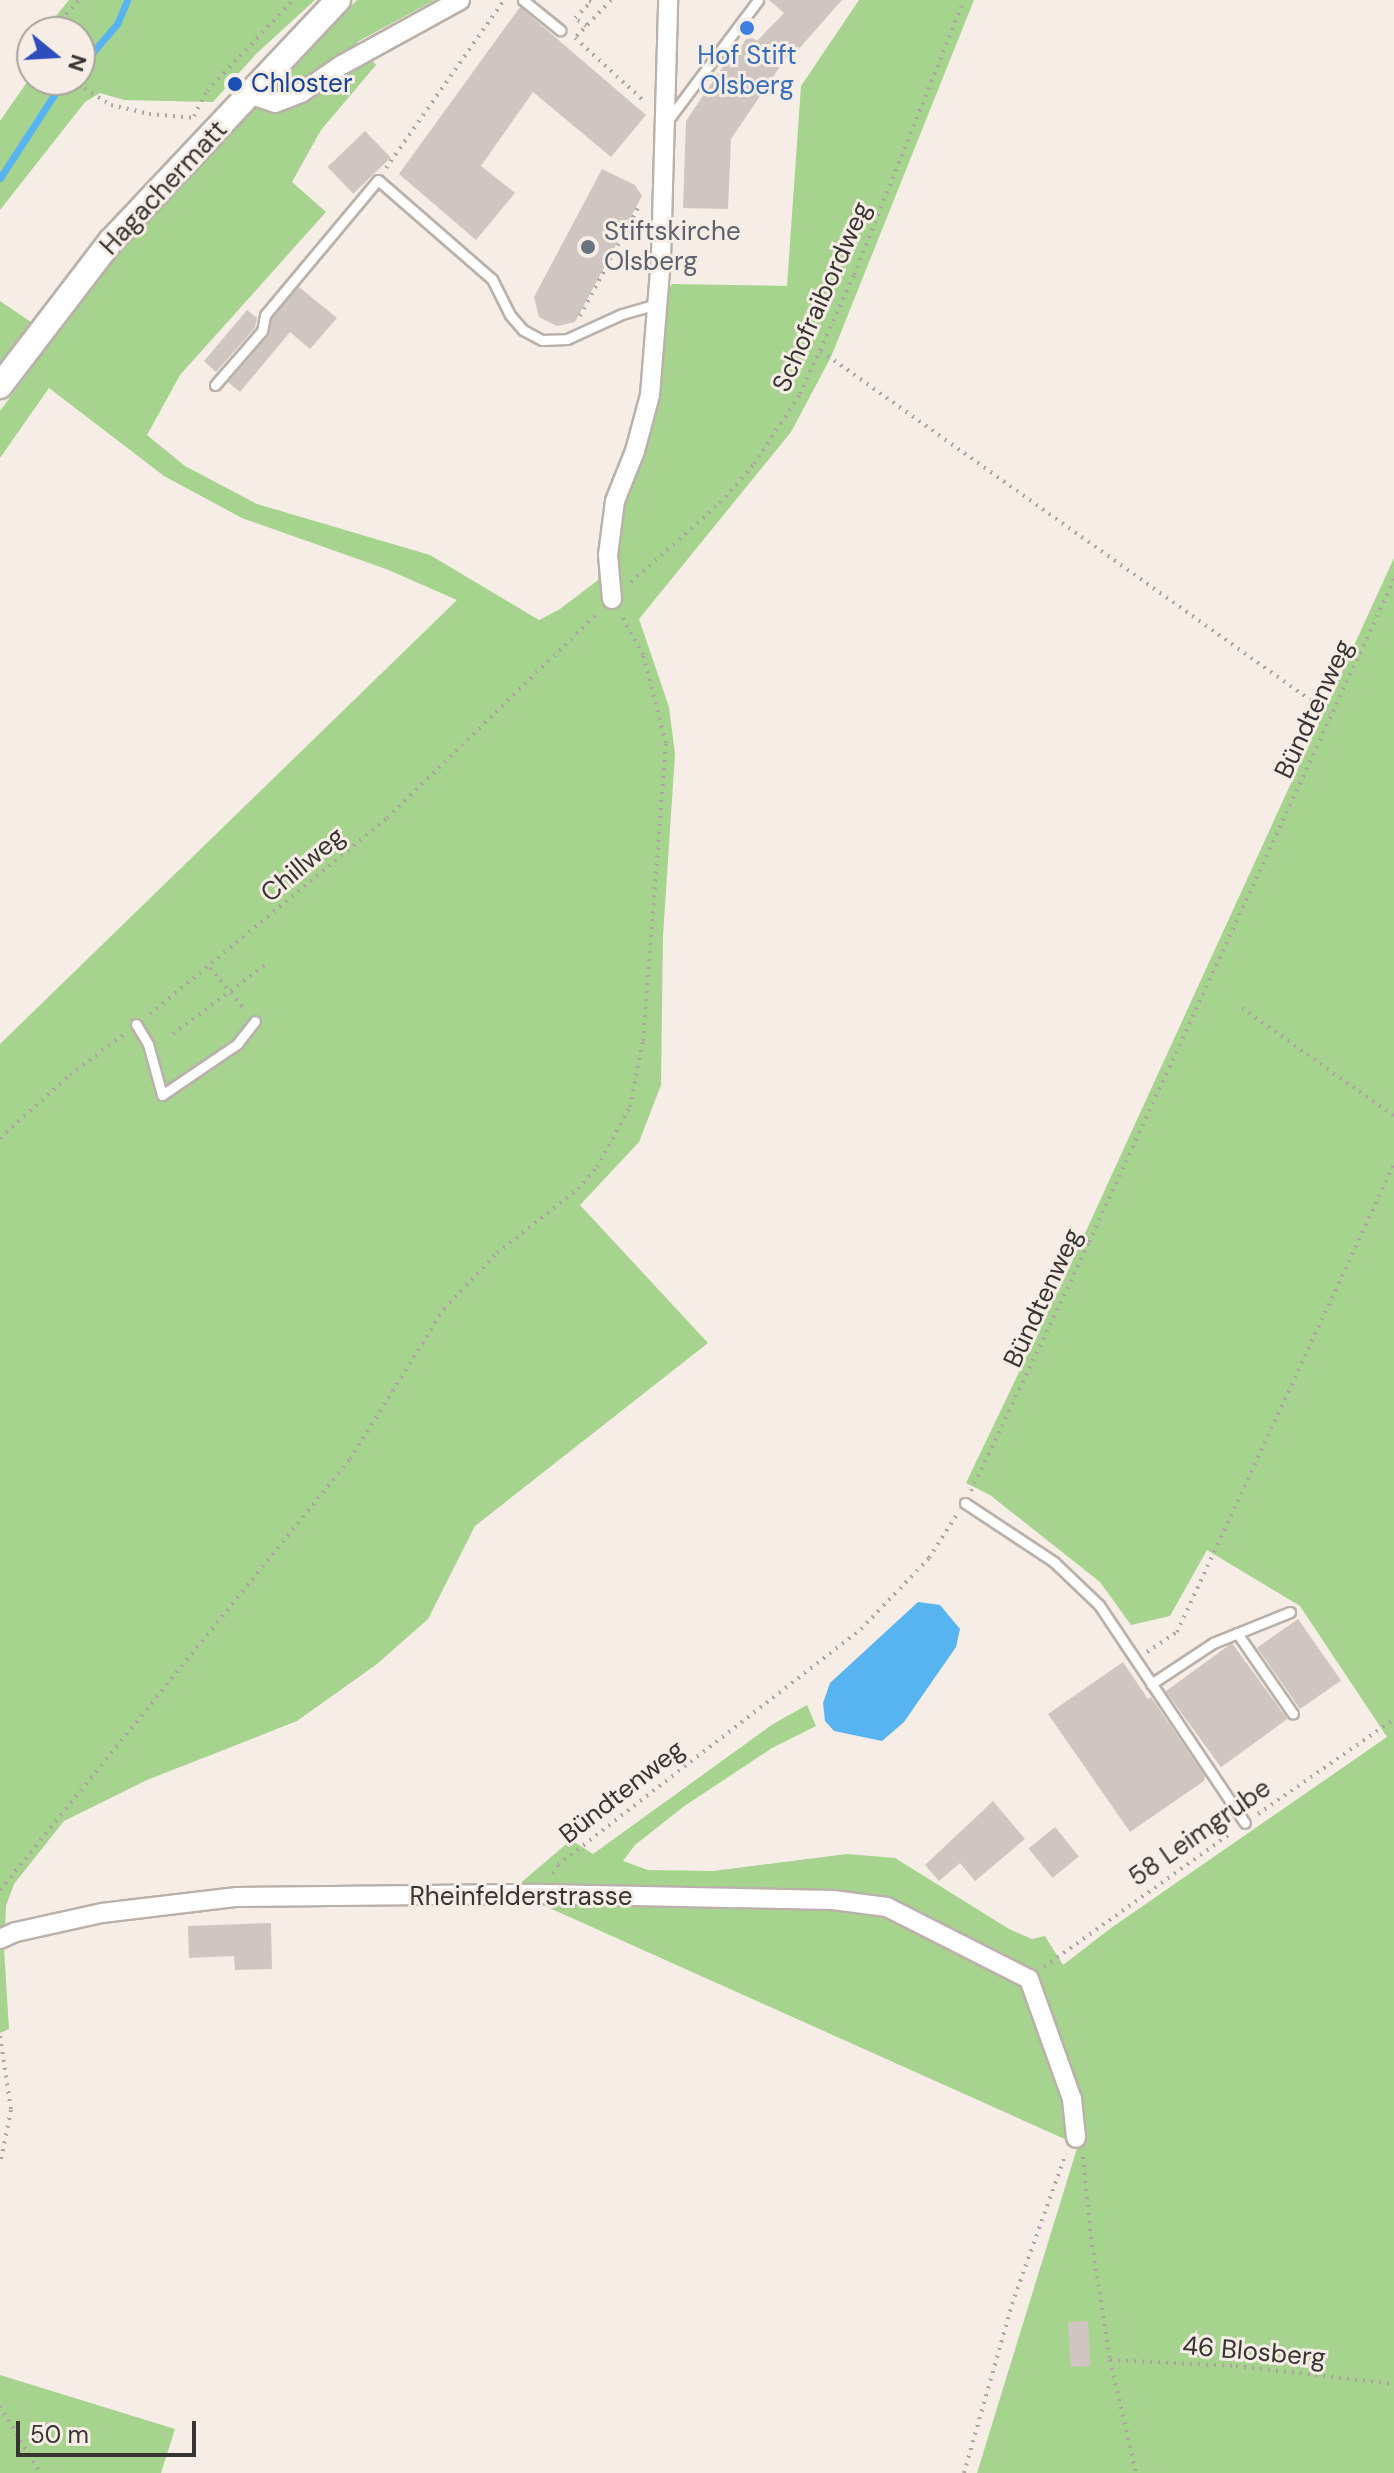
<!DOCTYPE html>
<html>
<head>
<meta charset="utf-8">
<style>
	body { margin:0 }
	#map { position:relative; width:1394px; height:2473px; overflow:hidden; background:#f6ede6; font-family:"DM Sans",sans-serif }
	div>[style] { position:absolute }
	.green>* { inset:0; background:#a6d38e }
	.water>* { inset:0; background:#58b4f0 }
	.stream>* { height:7px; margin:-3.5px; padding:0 3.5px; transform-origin:3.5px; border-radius:3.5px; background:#58b4f0 }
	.building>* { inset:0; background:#d0c6c1; transform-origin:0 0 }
	.path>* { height:4px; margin-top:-2px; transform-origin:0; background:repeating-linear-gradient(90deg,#aca5a0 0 2px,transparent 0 8px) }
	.roads { filter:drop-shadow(2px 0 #b9b1aa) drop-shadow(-2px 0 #b9b1aa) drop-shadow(0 2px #b9b1aa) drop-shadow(0 -2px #b9b1aa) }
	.service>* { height:9px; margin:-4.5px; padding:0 4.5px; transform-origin:4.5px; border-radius:4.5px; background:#fff }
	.minor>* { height:18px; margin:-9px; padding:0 9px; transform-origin:9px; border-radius:9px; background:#fff }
	.tertiary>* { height:24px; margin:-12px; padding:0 12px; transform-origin:12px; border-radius:12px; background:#fff }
	.dots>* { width:22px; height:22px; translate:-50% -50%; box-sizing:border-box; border:4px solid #f6ede6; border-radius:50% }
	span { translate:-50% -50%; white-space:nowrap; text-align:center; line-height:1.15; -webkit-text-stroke:6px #f6ede6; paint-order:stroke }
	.shop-label { font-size:26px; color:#366cbe }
	.transit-label { font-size:26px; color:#164399 }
	.left { translate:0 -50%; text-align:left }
	.street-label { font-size:26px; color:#383432 }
	.worship-label { font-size:26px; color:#5b616d }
	.north { position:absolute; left:16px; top:16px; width:80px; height:80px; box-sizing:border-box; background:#f6ede6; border:2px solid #aaa39e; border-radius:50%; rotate:108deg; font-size:22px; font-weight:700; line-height:32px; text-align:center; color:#383432 }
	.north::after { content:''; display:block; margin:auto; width:28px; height:36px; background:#2d4cbd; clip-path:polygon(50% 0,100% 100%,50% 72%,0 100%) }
	.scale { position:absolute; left:16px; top:2421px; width:180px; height:36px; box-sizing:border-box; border:4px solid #383432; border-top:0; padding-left:10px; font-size:24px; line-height:28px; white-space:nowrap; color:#383432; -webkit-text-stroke:6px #f6ede6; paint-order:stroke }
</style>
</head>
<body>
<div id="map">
	<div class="green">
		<i style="clip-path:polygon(69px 0,315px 0,256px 54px,213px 102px,124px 100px,100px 93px,85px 102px,0 210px,0 121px,32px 75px,32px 80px,80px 80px,80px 32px,43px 32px)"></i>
		<i style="clip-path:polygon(357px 0,435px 0,357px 42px,376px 65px,321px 130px,292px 182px,326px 212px,180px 375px,147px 435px,185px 466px,257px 504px,430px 555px,539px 620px,560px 609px,598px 580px,604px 502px,637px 415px,646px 367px,648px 319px,672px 284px,787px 286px,801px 86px,859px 0,974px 0,831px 357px,791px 432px,639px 619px,669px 707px,675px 754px,663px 936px,661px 1085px,639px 1142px,580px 1205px,708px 1343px,475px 1526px,428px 1619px,377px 1664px,297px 1721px,147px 1780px,64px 1821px,14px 1884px,6px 1906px,4px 1948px,9px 2029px,0 2033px,0 1044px,457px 600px,386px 569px,242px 518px,164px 476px,49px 388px,0 458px,0 411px,102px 274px,158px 209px)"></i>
		<i style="clip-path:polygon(0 301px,31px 322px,0 365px)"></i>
		<i style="clip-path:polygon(1394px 558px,1394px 2473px,977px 2473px,1078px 2145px,545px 1906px,515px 1905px,517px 1886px,571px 1840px,593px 1854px,773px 1724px,807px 1705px,816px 1726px,772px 1748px,683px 1807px,635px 1845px,623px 1861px,648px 1870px,713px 1871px,847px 1854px,895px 1858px,1009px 1929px,1032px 1939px,1045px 1936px,1063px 1965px,1111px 1928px,1387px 1737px,1300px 1606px,1207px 1550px,1170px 1616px,1131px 1625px,1100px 1582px,990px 1495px,966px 1483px,1076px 1253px)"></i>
		<i style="clip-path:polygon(0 2375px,175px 2429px,161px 2473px,0 2473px)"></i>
	</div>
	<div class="water">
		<i style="clip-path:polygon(918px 1602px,940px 1605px,960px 1629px,956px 1647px,904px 1722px,882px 1741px,834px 1731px,825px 1721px,823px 1703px,830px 1683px)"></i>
	</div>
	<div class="stream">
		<i style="left:80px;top:67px;width:57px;rotate:-49.3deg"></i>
		<i style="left:117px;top:24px;width:26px;rotate:-67deg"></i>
		<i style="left:0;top:178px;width:99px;rotate:-57deg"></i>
		<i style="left:54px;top:95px;width:21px;rotate:-47deg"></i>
	</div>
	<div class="building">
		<i style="clip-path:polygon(769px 0,842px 0,797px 51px,792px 49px,731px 139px,728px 209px,683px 208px,686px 121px,738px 44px,742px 46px,748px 35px,757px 41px,784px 13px)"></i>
		<i style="clip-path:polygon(520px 7px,646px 115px,611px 157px,533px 92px,481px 166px,515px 193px,476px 240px,399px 174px)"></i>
		<i style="left:365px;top:131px;width:37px;height:52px;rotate:46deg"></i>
		<i style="clip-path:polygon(602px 169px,635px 185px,642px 196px,575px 322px,557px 326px,539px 317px,534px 297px)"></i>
		<i style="clip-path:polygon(299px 287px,337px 318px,310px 349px,290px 332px,240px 392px,228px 382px,268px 336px,272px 318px)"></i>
		<i style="clip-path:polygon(247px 310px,257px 318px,255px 328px,216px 372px,204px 361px)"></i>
		<i style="left:1298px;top:1619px;width:75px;height:50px;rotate:55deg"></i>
		<i style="left:1232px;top:1643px;width:94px;height:82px;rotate:54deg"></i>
		<i style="clip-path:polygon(1123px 1662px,1148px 1699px,1151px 1697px,1205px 1776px,1204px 1781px,1130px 1832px,1048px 1714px)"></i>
		<i style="clip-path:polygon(993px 1801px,1025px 1839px,975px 1881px,960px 1863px,939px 1881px,925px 1865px)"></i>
		<i style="left:1055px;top:1827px;width:38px;height:34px;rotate:51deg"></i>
		<i style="clip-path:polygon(271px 1923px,272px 1969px,235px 1970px,234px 1956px,189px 1958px,188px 1926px)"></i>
		<i style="left:1088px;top:2321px;width:45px;height:20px;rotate:87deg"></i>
	</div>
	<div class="path">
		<i style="left:611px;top:0;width:52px;rotate:133.5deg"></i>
		<i style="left:575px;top:38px;width:93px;rotate:42.4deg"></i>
		<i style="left:586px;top:26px;width:14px;rotate:-144deg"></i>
		<i style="left:575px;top:18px;width:23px;rotate:-45deg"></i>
		<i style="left:591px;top:2px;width:5px;rotate:-158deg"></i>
		<i style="left:50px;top:32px;width:43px;rotate:-47.8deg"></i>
		<i style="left:71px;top:80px;width:47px;rotate:32deg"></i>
		<i style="left:111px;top:105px;width:39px;rotate:13deg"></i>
		<i style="left:149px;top:114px;width:47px;rotate:4.9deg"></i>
		<i style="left:194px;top:116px;width:28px;rotate:-63deg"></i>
		<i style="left:207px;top:91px;width:125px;rotate:-46.6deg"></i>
		<i style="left:386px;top:168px;width:205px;rotate:-54.9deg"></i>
		<i style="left:580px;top:316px;width:127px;rotate:-61.8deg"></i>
		<i style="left:821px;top:351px;width:625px;rotate:35.5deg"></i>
		<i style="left:631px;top:582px;width:119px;rotate:-41.6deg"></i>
		<i style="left:720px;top:503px;width:52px;rotate:-48.9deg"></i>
		<i style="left:754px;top:464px;width:84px;rotate:-56.7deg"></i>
		<i style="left:800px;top:394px;width:131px;rotate:-65.6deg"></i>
		<i style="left:854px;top:275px;width:296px;rotate:-68.2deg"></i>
		<i style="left:210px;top:968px;width:53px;rotate:50.3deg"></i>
		<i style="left:1242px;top:1008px;width:186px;rotate:35.4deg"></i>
		<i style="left:150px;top:1014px;width:308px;rotate:-39.6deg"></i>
		<i style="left:387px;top:818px;width:296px;rotate:-44.2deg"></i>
		<i style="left:173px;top:1034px;width:120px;rotate:-36.9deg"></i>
		<i style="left:0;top:1138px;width:94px;rotate:-42deg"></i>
		<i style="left:70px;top:1075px;width:68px;rotate:-37.2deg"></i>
		<i style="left:971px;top:1491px;width:276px;rotate:-64.6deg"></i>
		<i style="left:1089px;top:1242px;width:730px;rotate:-65.3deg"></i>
		<i style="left:1147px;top:1652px;width:36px;rotate:-34deg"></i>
		<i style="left:1177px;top:1632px;width:516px;rotate:-65.12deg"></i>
		<i style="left:1258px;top:1814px;width:166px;rotate:-34.9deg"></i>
		<i style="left:553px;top:1874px;width:10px;rotate:-61deg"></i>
		<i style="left:558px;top:1865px;width:384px;rotate:-37.9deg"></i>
		<i style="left:861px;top:1629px;width:98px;rotate:-46.2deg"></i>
		<i style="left:929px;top:1558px;width:50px;rotate:-57.3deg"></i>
		<i style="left:0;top:1890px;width:555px;rotate:-50.92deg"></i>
		<i style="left:350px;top:1459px;width:177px;rotate:-57.9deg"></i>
		<i style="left:444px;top:1309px;width:77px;rotate:-46.6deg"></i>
		<i style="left:497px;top:1253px;width:103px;rotate:-38.3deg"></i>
		<i style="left:578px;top:1189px;width:29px;rotate:-49deg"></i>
		<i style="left:597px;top:1167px;width:68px;rotate:-61.2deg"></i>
		<i style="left:630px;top:1107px;width:67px;rotate:-78.9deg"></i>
		<i style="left:643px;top:1041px;width:299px;rotate:-85.6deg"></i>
		<i style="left:666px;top:743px;width:91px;rotate:-104.6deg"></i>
		<i style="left:643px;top:655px;width:46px;rotate:-118.8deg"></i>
		<i style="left:1044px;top:1967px;width:230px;rotate:-35.6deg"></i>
		<i style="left:0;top:2036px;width:75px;rotate:81.5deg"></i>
		<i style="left:11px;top:2110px;width:55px;rotate:101.5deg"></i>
		<i style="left:1083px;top:2157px;width:80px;rotate:84.3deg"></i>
		<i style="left:1091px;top:2237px;width:124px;rotate:81.2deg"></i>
		<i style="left:1110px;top:2360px;width:116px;rotate:77deg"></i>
		<i style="left:1110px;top:2360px;width:126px;rotate:2.7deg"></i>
		<i style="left:1236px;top:2366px;width:159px;rotate:6.5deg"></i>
		<i style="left:0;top:2406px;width:78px;rotate:59.2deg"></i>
		<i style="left:964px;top:2473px;width:176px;rotate:-74.1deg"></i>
		<i style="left:1012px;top:2304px;width:160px;rotate:-70.3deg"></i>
	</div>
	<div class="roads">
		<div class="service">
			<i style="left:523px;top:0;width:48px;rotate:39deg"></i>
			<i style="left:668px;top:120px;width:150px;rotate:-53.1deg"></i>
			<i style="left:215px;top:385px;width:72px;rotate:-49deg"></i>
			<i style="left:262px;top:331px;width:16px;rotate:-79deg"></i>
			<i style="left:265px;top:315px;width:176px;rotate:-50.1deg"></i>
			<i style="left:378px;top:180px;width:151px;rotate:41deg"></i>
			<i style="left:492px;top:279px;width:40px;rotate:63.4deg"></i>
			<i style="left:510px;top:315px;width:20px;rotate:49deg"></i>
			<i style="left:523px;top:330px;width:21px;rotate:28deg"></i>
			<i style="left:542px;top:340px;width:25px;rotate:-2deg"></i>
			<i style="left:567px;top:339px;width:60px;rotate:-24.4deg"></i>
			<i style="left:622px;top:314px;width:36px;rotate:-16deg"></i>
			<i style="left:136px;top:1024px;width:23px;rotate:59deg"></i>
			<i style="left:148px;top:1044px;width:53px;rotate:74.6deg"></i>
			<i style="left:162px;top:1095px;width:91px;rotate:-34.2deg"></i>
			<i style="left:237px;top:1044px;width:29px;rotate:-52deg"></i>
			<i style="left:965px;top:1503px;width:107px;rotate:33.5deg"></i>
			<i style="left:1054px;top:1562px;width:62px;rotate:43.7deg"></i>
			<i style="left:1099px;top:1605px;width:262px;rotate:56.2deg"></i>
			<i style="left:1237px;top:1633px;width:98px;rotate:55.3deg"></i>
			<i style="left:1151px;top:1684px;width:74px;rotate:-33.5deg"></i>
			<i style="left:1213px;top:1643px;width:83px;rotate:-21.9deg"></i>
		</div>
		<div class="minor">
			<i style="left:251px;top:95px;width:25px;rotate:18deg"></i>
			<i style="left:275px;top:103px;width:28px;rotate:-21deg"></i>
			<i style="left:301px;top:93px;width:47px;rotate:-34.7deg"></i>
			<i style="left:340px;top:66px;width:137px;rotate:-28.8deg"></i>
			<i style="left:612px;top:599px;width:44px;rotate:-95.2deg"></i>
			<i style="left:608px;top:555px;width:54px;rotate:-82.6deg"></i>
			<i style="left:615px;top:501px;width:54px;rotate:-68.2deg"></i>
			<i style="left:635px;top:451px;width:58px;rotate:-75deg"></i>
			<i style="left:650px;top:395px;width:137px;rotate:-85.4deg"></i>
			<i style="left:661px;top:258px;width:258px;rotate:-88.4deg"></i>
			<i style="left:0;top:1939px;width:17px;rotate:-24deg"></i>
			<i style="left:16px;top:1932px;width:88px;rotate:-12.5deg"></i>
			<i style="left:102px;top:1913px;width:136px;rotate:-6.8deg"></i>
			<i style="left:237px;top:1897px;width:305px;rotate:-0.6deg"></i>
			<i style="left:542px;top:1894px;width:291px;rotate:1.2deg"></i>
			<i style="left:833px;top:1900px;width:54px;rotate:7.4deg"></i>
			<i style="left:887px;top:1907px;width:159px;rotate:26.9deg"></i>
			<i style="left:1029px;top:1979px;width:127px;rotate:70.3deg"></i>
			<i style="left:1072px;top:2099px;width:39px;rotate:84deg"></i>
		</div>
		<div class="tertiary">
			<i style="left:0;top:386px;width:183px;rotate:-52.6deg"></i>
			<i style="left:111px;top:241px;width:331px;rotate:-46.7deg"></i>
		</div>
	</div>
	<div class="dots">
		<i style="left:747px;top:28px;background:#3f7fe0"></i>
		<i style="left:235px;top:84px;background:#1a4fb4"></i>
		<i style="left:588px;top:247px;background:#6b7280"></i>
	</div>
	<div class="shop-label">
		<span style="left:747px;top:71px">Hof Stift<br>Olsberg</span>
	</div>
	<div class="transit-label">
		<span class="left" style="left:251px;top:84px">Chloster</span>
	</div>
	<div class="street-label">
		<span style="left:164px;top:188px;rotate:-47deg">Hagachermatt</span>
		<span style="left:822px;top:297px;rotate:-66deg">Schofraibordweg</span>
		<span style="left:1314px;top:709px;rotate:-65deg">Bündtenweg</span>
		<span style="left:303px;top:865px;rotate:-40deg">Chillweg</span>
		<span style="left:1043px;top:1298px;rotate:-65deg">Bündtenweg</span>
		<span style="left:622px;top:1792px;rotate:-38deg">Bündtenweg</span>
		<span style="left:1200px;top:1833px;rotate:-35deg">58 Leimgrube</span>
		<span style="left:521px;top:1897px">Rheinfelderstrasse</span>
		<span style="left:1254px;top:2352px;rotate:5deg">46 Blosberg</span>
	</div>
	<div class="worship-label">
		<span class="left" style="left:604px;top:247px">Stiftskirche<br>Olsberg</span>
	</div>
	<div class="north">N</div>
	<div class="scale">50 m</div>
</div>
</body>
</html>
